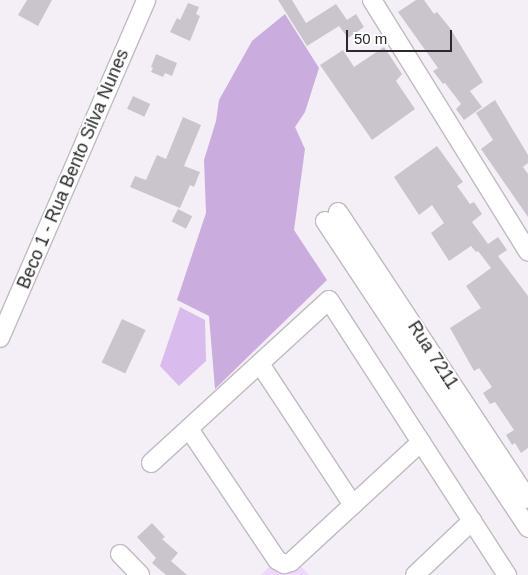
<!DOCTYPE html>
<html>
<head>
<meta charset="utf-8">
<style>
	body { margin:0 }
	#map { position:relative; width:528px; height:575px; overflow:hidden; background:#f4eff7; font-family:Helvetica,sans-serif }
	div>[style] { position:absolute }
	.green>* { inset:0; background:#efd8fe }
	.forest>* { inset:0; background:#cbacde }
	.water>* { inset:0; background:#dabbed }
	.building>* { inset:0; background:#cac5cd; transform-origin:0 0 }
	.roads { filter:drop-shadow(1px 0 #c0bbc3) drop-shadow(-1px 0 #c0bbc3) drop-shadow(0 1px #c0bbc3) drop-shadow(0 -1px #c0bbc3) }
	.minor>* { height:18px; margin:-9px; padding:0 9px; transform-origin:9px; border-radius:9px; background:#fff }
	span { translate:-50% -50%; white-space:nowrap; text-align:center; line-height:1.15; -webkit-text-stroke:4px #fefefe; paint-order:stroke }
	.street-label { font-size:18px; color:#2a282b }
	.scale { position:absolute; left:346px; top:30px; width:106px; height:22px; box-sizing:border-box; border:2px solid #2a282b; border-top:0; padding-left:6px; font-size:15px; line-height:18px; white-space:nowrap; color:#2a282b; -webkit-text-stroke:4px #fefefe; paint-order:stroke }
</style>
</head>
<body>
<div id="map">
	<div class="green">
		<i style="clip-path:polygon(271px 565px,300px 565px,309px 575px,261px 575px)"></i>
	</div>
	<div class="forest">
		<i style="clip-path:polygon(285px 14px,319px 68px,305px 112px,295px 127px,305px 149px,294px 230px,327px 280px,215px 389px,209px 316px,177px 300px,206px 213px,204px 160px,216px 121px,219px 100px,252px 41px)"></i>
	</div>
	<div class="water">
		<i style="clip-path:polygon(180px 307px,205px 320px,206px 361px,179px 386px,160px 366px)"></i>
	</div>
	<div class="building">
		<i style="clip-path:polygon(27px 0,52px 0,38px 26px,18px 15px)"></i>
		<i style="clip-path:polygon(278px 0,292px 0,306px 23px,336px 4px,347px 20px,356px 14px,364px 27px,348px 38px,339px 26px,307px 46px)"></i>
		<i style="clip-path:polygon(416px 0,424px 0,434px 14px,437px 12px,450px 28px,483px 82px,470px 91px,482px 107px,464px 120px,456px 109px,461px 104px,445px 83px,443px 84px,433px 71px,438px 68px,398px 12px)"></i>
		<i style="clip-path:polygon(188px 3px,199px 7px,196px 14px,200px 16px,190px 41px,170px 32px,177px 18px,180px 20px)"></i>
		<i style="clip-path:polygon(384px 47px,402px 74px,396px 81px,415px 109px,372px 140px,320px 65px,343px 50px,354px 67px)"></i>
		<i style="clip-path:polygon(156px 54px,177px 63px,172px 76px,165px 73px,163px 77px,151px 72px,153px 68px,151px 67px)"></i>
		<i style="left:133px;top:96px;width:19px;height:14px;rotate:25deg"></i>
		<i style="clip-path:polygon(495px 100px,528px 155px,528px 163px,523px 167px,528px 174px,528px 217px,481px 149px,493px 140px,476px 113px)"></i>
		<i style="clip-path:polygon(183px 117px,201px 125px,184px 166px,200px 172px,194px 187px,190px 185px,180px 208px,130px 187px,135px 176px,146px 180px,157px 155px,166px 159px)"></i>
		<i style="clip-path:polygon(437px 146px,463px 182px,457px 186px,470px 204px,474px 202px,482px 214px,472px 222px,488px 244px,498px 237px,507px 250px,498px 256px,528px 296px,528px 448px,521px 453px,515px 443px,512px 445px,506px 435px,514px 430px,495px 402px,490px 404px,483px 393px,492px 387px,479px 368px,474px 371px,450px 328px,481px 308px,466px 286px,491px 268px,478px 251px,476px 252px,471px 246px,449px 261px,431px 233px,444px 223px,432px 205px,419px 215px,394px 177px)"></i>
		<i style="left:178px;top:209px;width:16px;height:14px;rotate:27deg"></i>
		<i style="left:122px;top:319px;width:26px;height:48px;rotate:25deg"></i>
		<i style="clip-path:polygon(152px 523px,165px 537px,162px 539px,178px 553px,171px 561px,187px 575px,166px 575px,152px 563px,156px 558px,137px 537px)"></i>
	</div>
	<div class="roads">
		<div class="minor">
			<i style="left:372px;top:0;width:296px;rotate:58.2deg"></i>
			<i style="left:338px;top:212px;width:344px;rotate:56.5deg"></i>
			<i style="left:325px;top:221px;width:368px;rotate:56.5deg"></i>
			<i style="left:0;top:338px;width:368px;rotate:-66.6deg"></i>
			<i style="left:260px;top:364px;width:169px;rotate:56.6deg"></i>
			<i style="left:189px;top:429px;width:158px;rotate:56.1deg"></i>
			<i style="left:277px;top:560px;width:8px;rotate:30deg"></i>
			<i style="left:284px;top:564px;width:7px;rotate:-16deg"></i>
			<i style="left:291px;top:562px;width:177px;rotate:-42.7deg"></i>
			<i style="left:151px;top:463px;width:241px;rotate:-42.5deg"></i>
			<i style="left:329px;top:300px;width:328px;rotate:57.1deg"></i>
			<i style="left:120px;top:554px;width:29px;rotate:46deg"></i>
			<i style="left:415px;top:575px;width:79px;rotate:-43.5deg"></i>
		</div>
	</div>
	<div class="street-label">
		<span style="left:73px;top:169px;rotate:-67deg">Beco 1 - Rua Bento Silva Nunes</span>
		<span style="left:433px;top:355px;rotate:57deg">Rua 7211</span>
	</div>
	<div class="scale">50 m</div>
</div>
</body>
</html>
